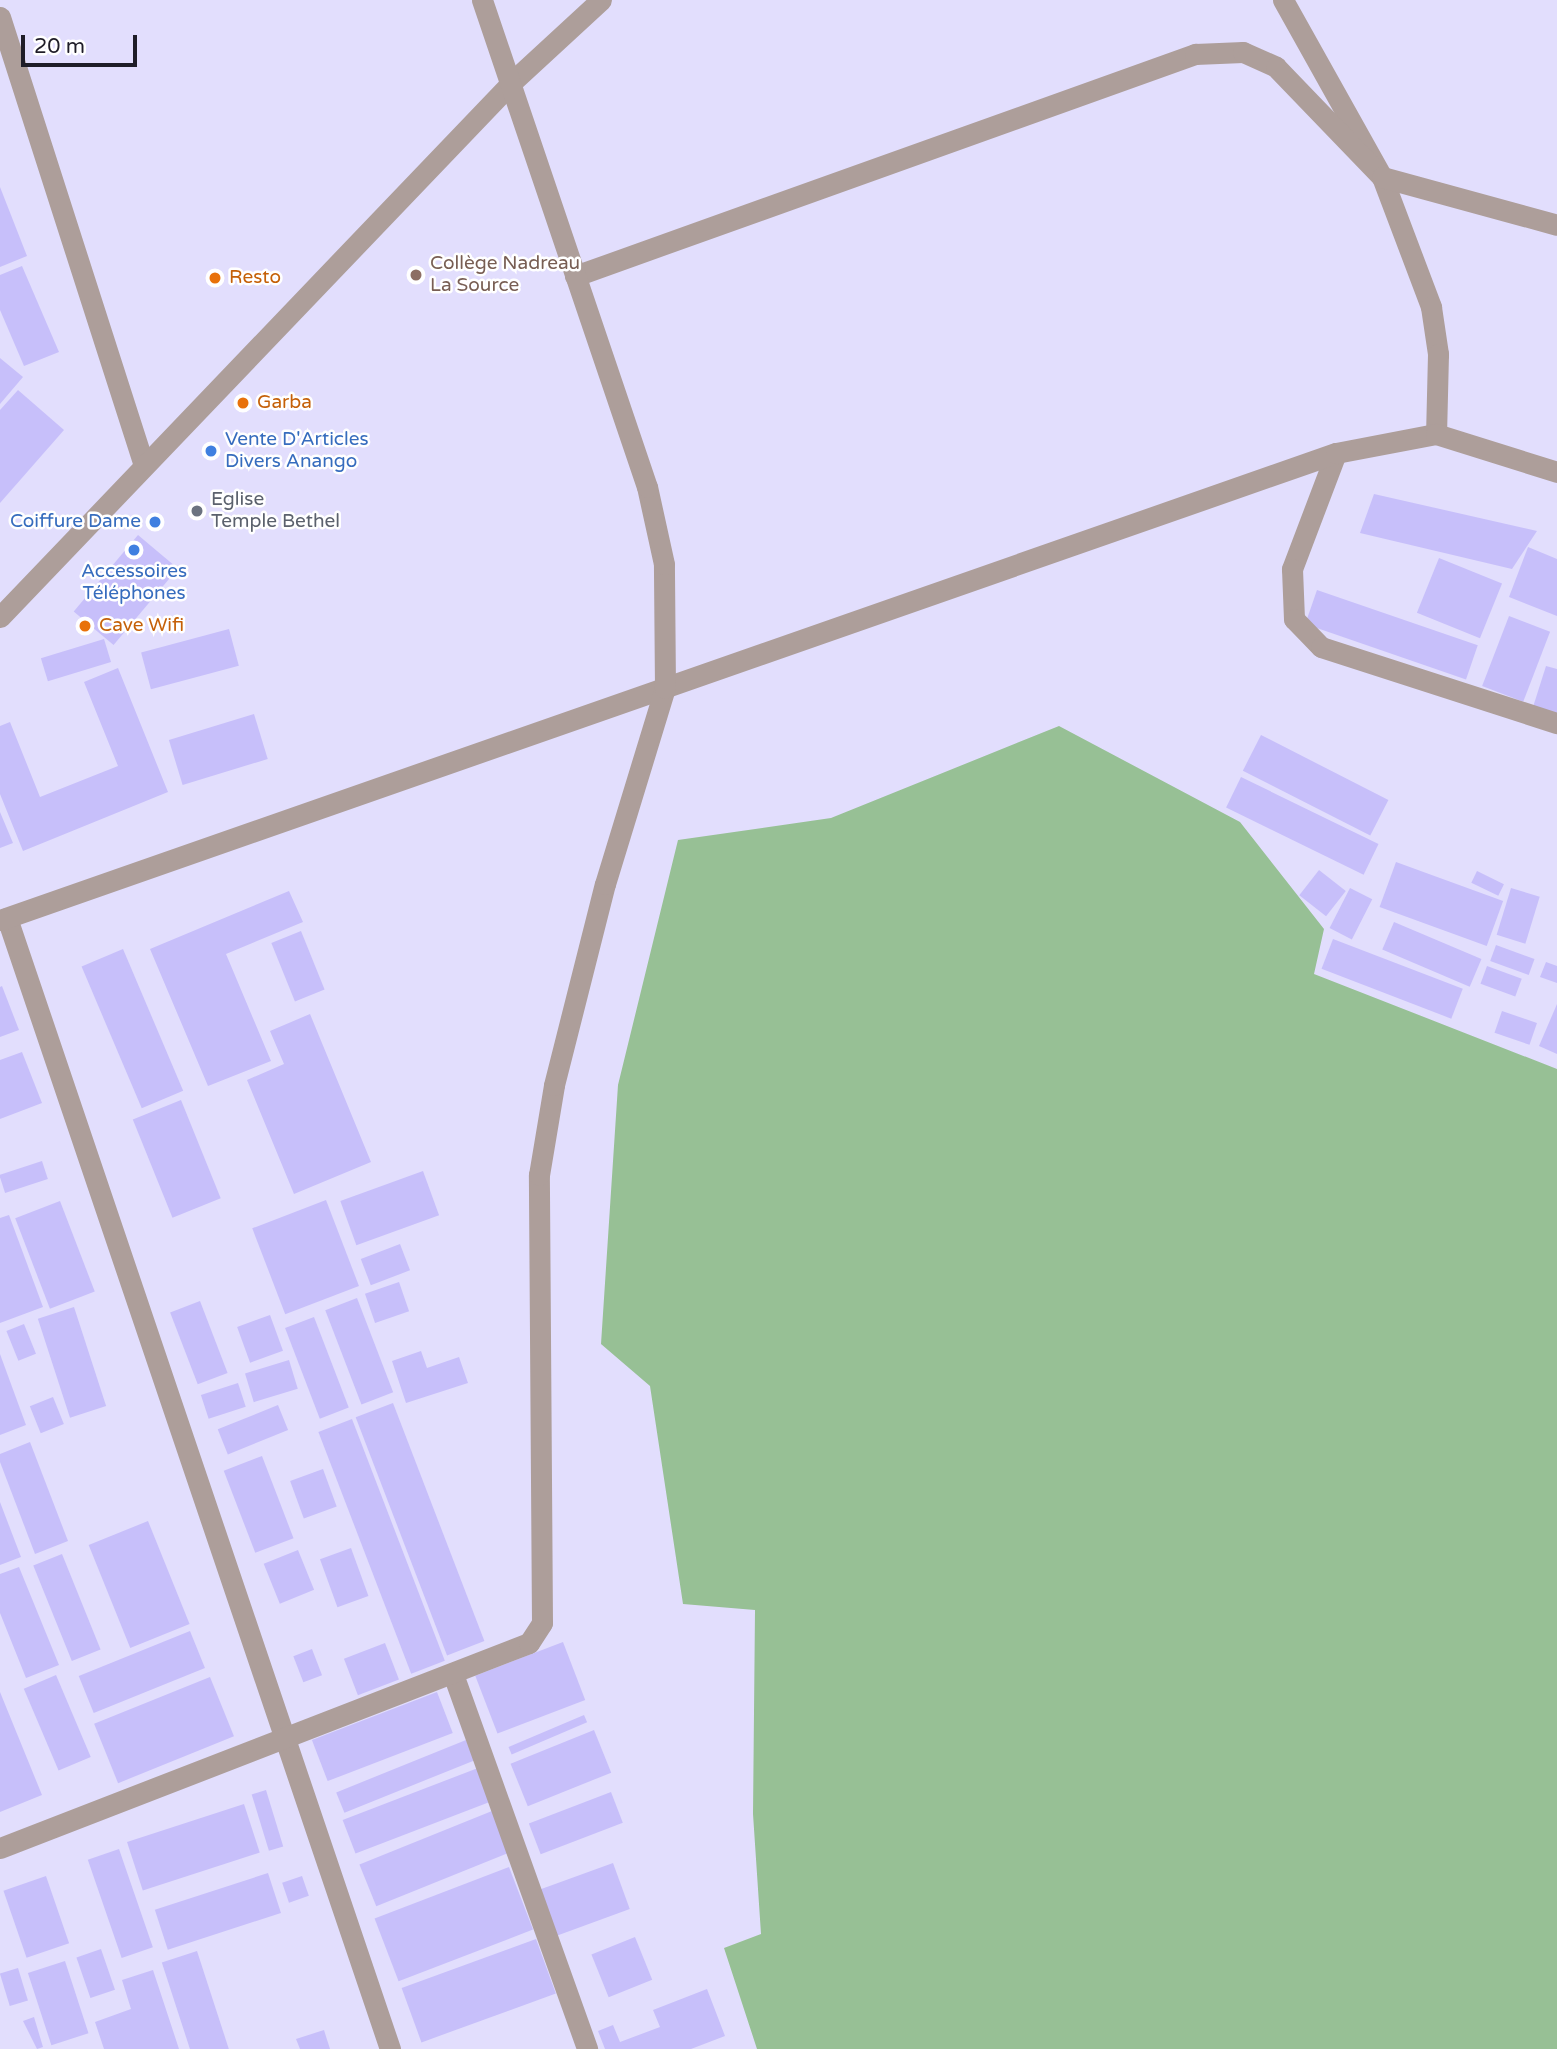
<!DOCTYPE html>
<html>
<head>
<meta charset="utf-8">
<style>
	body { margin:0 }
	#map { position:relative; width:1557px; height:2049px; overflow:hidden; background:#e2defd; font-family:"Varela Round",sans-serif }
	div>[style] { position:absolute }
	.green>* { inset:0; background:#97c095 }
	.building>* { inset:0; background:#c7bffa; transform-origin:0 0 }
	.minor>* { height:21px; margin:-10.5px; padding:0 10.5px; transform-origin:10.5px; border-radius:10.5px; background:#ad9e9a }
	.dots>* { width:19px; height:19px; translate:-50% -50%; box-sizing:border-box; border:4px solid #fff; border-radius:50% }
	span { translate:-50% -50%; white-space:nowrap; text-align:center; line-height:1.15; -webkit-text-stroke:5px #fff; paint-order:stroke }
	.education-label { font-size:19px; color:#785e54 }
	.left { translate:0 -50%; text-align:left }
	.food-label { font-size:19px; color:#c56008 }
	.shop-label { font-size:19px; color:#366cbe }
	.right { translate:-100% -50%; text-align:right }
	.worship-label { font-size:19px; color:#5b616d }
	.scale { position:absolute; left:21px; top:35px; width:116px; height:32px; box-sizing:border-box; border:4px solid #1f1d28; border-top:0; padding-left:9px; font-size:21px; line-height:24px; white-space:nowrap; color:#1f1d28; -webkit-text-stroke:5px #fff; paint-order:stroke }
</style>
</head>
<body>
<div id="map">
	<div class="green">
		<i style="clip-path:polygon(1059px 726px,1240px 822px,1324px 929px,1314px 974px,1557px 1069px,1557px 2049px,757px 2049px,724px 1948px,761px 1934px,753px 1814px,755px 1610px,683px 1604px,650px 1386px,601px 1344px,618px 1085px,678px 840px,831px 818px)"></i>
	</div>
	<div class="building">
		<i style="clip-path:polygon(0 187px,27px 256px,0 267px)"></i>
		<i style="clip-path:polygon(22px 266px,59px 352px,24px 366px,0 310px,0 275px)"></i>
		<i style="clip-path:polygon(0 358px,23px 377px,0 404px)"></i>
		<i style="clip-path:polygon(18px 390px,64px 430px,0 503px,0 410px)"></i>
		<i style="clip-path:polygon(1374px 494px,1537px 531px,1512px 569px,1360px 533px)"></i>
		<i style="left:138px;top:535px;width:52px;height:100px;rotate:40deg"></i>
		<i style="clip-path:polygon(1528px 547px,1557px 559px,1557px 616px,1509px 597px)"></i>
		<i style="left:1439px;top:558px;width:68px;height:59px;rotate:22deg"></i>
		<i style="left:1317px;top:590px;width:170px;height:36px;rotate:19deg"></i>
		<i style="left:1509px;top:616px;width:44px;height:75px;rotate:21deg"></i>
		<i style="left:229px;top:629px;width:38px;height:91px;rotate:75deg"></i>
		<i style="left:104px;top:639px;width:24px;height:66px;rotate:73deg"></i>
		<i style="clip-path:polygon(1546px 666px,1557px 669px,1557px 715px,1533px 707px)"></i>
		<i style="clip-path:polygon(118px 668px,168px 792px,23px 851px,0 794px,0 726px,10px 722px,40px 797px,118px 766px,84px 682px)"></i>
		<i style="left:254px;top:714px;width:47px;height:89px;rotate:73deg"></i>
		<i style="left:1261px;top:735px;width:143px;height:40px;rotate:27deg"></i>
		<i style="left:1241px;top:777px;width:153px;height:34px;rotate:26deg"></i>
		<i style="clip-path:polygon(0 812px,13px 843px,0 848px)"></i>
		<i style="left:1396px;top:862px;width:114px;height:48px;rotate:20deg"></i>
		<i style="left:1319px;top:870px;width:34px;height:32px;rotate:38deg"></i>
		<i style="left:1477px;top:871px;width:30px;height:13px;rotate:26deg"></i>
		<i style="left:1350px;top:888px;width:25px;height:45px;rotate:27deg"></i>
		<i style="left:1511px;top:888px;width:30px;height:49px;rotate:17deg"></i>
		<i style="clip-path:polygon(289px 891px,303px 922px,226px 954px,271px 1061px,208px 1086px,150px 949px)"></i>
		<i style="left:1394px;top:922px;width:95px;height:30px;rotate:23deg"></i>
		<i style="left:301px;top:931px;width:63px;height:32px;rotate:68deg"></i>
		<i style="left:1333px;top:939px;width:139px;height:32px;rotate:21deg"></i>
		<i style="left:1496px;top:945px;width:41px;height:17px;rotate:20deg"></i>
		<i style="left:123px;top:949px;width:154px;height:45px;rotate:67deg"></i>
		<i style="clip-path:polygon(1546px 962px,1557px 966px,1557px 983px,1540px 977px)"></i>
		<i style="left:1487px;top:966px;width:37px;height:19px;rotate:20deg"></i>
		<i style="clip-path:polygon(2px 986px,19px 1030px,0 1037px,0 987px)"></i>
		<i style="clip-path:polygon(1557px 1004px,1557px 1054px,1539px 1046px)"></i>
		<i style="left:1502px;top:1011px;width:37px;height:23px;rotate:19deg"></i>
		<i style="clip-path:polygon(310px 1014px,371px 1162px,294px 1194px,247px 1080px,284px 1064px,270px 1031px)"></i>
		<i style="clip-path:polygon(22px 1052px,42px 1103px,0 1119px,0 1060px)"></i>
		<i style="left:181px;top:1100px;width:106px;height:52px;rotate:68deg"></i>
		<i style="left:42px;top:1161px;width:19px;height:45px;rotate:72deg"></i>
		<i style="left:423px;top:1171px;width:47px;height:88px;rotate:70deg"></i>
		<i style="left:326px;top:1200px;width:92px;height:79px;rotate:69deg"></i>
		<i style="left:60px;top:1201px;width:97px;height:48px;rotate:69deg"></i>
		<i style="clip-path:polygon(9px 1215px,43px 1307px,0 1323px,0 1218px)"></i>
		<i style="left:400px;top:1244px;width:28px;height:42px;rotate:69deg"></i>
		<i style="left:399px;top:1282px;width:31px;height:36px;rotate:71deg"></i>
		<i style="left:357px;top:1298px;width:101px;height:34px;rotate:69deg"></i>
		<i style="left:200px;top:1301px;width:77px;height:32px;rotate:69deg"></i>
		<i style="left:74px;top:1307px;width:104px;height:38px;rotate:72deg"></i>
		<i style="left:270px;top:1315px;width:38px;height:35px;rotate:70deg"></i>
		<i style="left:314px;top:1317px;width:97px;height:31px;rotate:69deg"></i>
		<i style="left:24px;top:1324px;width:32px;height:19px;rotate:68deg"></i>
		<i style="clip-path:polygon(421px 1351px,427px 1368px,459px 1357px,468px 1383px,406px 1403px,392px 1361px)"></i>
		<i style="clip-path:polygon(0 1354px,26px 1425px,0 1435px)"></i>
		<i style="left:289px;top:1360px;width:30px;height:46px;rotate:73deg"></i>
		<i style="left:238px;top:1383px;width:25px;height:39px;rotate:72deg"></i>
		<i style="left:53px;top:1397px;width:29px;height:25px;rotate:68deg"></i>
		<i style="left:393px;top:1403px;width:255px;height:40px;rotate:69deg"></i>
		<i style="left:278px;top:1405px;width:27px;height:65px;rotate:68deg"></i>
		<i style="left:352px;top:1419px;width:259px;height:36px;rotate:69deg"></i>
		<i style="clip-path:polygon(30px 1442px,68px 1541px,35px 1554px,0 1462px,0 1454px)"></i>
		<i style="left:262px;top:1456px;width:88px;height:41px;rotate:69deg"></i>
		<i style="left:323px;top:1469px;width:40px;height:35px;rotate:70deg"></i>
		<i style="clip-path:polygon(0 1502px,21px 1557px,0 1565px)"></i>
		<i style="left:148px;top:1521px;width:111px;height:64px;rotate:68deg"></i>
		<i style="left:351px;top:1548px;width:51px;height:33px;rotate:70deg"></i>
		<i style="left:298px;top:1550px;width:43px;height:37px;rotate:68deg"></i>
		<i style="left:62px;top:1554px;width:103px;height:31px;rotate:68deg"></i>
		<i style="clip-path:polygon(19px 1567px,59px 1665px,26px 1678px,0 1613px,0 1574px)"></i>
		<i style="left:190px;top:1631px;width:40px;height:120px;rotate:68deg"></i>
		<i style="left:563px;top:1642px;width:62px;height:94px;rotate:69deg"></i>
		<i style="left:385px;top:1643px;width:39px;height:44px;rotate:69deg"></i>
		<i style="left:312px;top:1649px;width:28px;height:20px;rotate:69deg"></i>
		<i style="left:56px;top:1675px;width:89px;height:35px;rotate:67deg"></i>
		<i style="left:210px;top:1677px;width:64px;height:125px;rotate:68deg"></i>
		<i style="clip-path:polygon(0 1692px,42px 1795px,0 1812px)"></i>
		<i style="left:437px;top:1692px;width:44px;height:134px;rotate:69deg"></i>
		<i style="left:584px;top:1715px;width:8px;height:82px;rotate:67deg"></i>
		<i style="left:594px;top:1730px;width:46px;height:90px;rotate:68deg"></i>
		<i style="left:466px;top:1740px;width:22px;height:140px;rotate:68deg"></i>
		<i style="left:478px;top:1768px;width:36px;height:145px;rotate:69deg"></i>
		<i style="left:266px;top:1790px;width:59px;height:15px;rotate:73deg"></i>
		<i style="left:611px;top:1792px;width:33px;height:88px;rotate:69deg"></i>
		<i style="left:244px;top:1804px;width:51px;height:123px;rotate:72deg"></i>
		<i style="left:492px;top:1811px;width:45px;height:143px;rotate:68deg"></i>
		<i style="left:119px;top:1849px;width:104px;height:33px;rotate:71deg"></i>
		<i style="left:613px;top:1863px;width:49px;height:77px;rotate:70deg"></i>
		<i style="left:509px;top:1867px;width:67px;height:144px;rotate:69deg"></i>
		<i style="left:268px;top:1873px;width:42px;height:119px;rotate:72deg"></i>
		<i style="left:46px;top:1876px;width:71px;height:45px;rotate:71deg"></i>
		<i style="left:302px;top:1876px;width:21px;height:21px;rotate:71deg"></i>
		<i style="left:635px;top:1937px;width:46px;height:47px;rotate:68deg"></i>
		<i style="left:536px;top:1939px;width:58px;height:143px;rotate:70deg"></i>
		<i style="left:101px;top:1949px;width:43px;height:26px;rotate:71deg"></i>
		<i style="left:197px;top:1951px;width:103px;height:37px;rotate:72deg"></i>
		<i style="left:65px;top:1961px;width:76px;height:39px;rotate:72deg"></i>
		<i style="left:18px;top:1968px;width:34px;height:19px;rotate:73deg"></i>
		<i style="clip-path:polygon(153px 1970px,179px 2049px,104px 2049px,95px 2022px,131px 2009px,122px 1980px)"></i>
		<i style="clip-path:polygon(707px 1989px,725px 2036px,691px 2049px,605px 2049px,598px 2031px,613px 2025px,620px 2042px,660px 2027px,653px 2010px)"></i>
		<i style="clip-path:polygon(34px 2017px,43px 2047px,37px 2049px,23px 2021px)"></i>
		<i style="clip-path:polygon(324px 2030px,330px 2049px,300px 2049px,296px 2039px)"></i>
	</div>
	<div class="minor">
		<i style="left:1283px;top:0;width:203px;rotate:60.8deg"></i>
		<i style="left:1382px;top:177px;width:139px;rotate:69.3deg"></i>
		<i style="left:1431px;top:307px;width:48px;rotate:81.5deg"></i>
		<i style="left:1438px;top:354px;width:80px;rotate:91.4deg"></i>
		<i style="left:0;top:17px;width:467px;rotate:72.2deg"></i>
		<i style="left:575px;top:276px;width:659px;rotate:-19.7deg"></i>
		<i style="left:1195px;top:54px;width:48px;rotate:-2.4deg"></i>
		<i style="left:1243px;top:52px;width:36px;rotate:24deg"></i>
		<i style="left:1276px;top:67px;width:153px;rotate:46.1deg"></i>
		<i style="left:1382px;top:177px;width:181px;rotate:15.3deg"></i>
		<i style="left:1336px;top:453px;width:124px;rotate:110.8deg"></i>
		<i style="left:1292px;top:569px;width:50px;rotate:87.7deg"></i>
		<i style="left:1294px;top:619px;width:39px;rotate:46deg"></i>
		<i style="left:1321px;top:647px;width:248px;rotate:17.9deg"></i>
		<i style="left:0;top:617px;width:741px;rotate:-46.26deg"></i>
		<i style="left:512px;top:82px;width:121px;rotate:-42.7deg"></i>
		<i style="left:7px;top:918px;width:1194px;rotate:71.29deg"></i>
		<i style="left:0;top:920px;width:1415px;rotate:-19.27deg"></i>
		<i style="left:1336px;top:453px;width:102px;rotate:-10.8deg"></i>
		<i style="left:1436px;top:434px;width:127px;rotate:17.4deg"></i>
		<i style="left:453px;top:1674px;width:398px;rotate:70.3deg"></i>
		<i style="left:0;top:1848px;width:567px;rotate:-21.18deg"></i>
		<i style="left:529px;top:1643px;width:24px;rotate:-57deg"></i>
		<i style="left:542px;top:1623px;width:448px;rotate:-90.4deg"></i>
		<i style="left:539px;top:1175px;width:91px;rotate:-80.5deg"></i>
		<i style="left:554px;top:1085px;width:207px;rotate:-75.8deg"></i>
		<i style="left:605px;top:884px;width:205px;rotate:-73deg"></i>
		<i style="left:665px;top:688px;width:124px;rotate:-90.5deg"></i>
		<i style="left:664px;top:564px;width:79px;rotate:-102.4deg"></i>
		<i style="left:647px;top:487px;width:514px;rotate:-108.72deg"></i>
	</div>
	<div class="dots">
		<i style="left:416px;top:275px;background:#8d6e63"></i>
		<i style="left:215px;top:278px;background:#e8710a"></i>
		<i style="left:243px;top:403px;background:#e8710a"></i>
		<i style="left:211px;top:451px;background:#3f7fe0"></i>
		<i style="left:197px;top:511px;background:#6b7280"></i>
		<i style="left:155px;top:522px;background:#3f7fe0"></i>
		<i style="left:134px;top:550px;background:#3f7fe0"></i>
		<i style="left:85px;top:626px;background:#e8710a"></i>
	</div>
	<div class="education-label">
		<span class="left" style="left:430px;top:275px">Collège Nadreau<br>La Source</span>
	</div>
	<div class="food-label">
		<span class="left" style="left:229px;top:278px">Resto</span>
		<span class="left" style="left:257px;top:403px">Garba</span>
		<span class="left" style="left:99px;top:626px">Cave Wifi</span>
	</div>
	<div class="shop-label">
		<span class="left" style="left:225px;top:451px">Vente D'Articles<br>Divers Anango</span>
		<span class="right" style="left:141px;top:522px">Coiffure Dame</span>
		<span style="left:134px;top:583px">Accessoires<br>Téléphones</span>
	</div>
	<div class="worship-label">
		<span class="left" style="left:211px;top:511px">Eglise<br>Temple Bethel</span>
	</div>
	<div class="scale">20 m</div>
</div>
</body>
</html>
